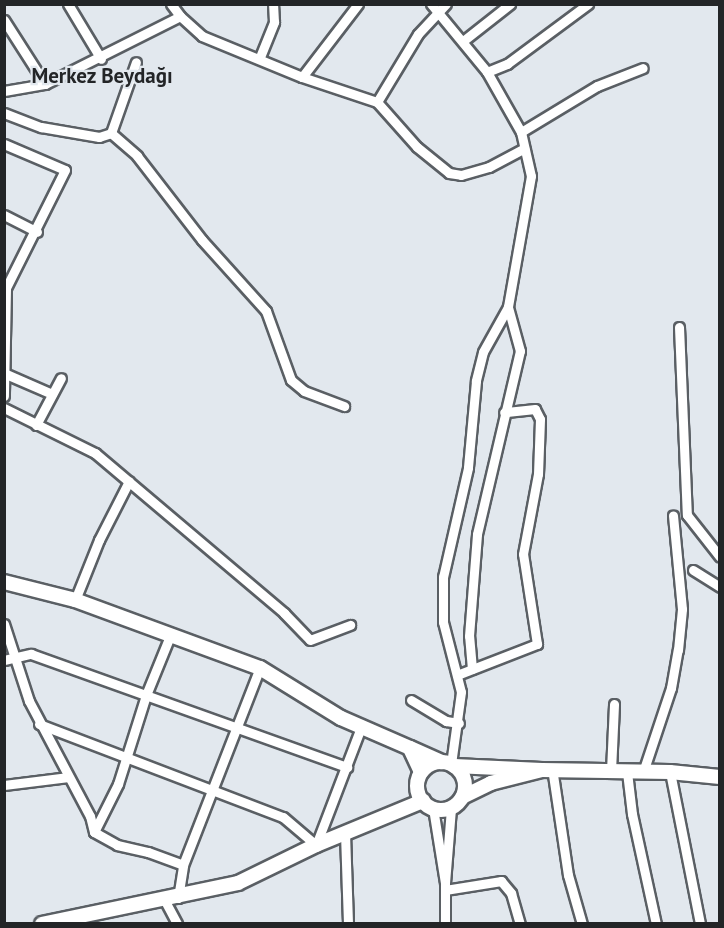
<!DOCTYPE html>
<html>
<head>
<meta charset="utf-8">
<style>
	body { margin:0 }
	#map { position:relative; width:724px; height:928px; overflow:hidden; background:#e2e8ee; font-family:"PT Sans",sans-serif }
	div>[style] { position:absolute }
	.roads { filter:drop-shadow(2px 0 #5a5f64) drop-shadow(-2px 0 #5a5f64) drop-shadow(0 2px #5a5f64) drop-shadow(0 -2px #5a5f64) }
	.street>* { height:9px; margin:-4.5px; padding:0 4.5px; transform-origin:4.5px; border-radius:4.5px; background:#fff }
	.secondary>* { height:14px; margin:-7px; padding:0 7px; transform-origin:7px; border-radius:7px; background:#fff }
	.secondary>.ring { margin:-7px; padding:0; box-sizing:content-box; background:none; border:14px solid #fff; border-radius:50% }
	span { translate:-50% -50%; white-space:nowrap; text-align:center; line-height:1.15; -webkit-text-stroke:4.5px #e2e8ee; paint-order:stroke }
	.district-label { font-size:21px; color:#232527; font-weight:700 }
	.frame { position:absolute; inset:0; border:6px solid #232527; pointer-events:none }
</style>
</head>
<body>
<div id="map">
	<div class="roads">
		<div class="street">
			<i style="left:68px;top:4px;width:64px;rotate:59deg"></i>
			<i style="left:171px;top:4px;width:15px;rotate:53deg"></i>
			<i style="left:431px;top:4px;width:88px;rotate:50.5deg"></i>
			<i style="left:487px;top:72px;width:69px;rotate:60.5deg"></i>
			<i style="left:521px;top:132px;width:45px;rotate:77.2deg"></i>
			<i style="left:531px;top:176px;width:133px;rotate:100deg"></i>
			<i style="left:508px;top:307px;width:51px;rotate:119.1deg"></i>
			<i style="left:483px;top:352px;width:30px;rotate:104deg"></i>
			<i style="left:476px;top:381px;width:87px;rotate:95.3deg"></i>
			<i style="left:468px;top:468px;width:112px;rotate:102.9deg"></i>
			<i style="left:443px;top:577px;width:45px;rotate:90deg"></i>
			<i style="left:443px;top:622px;width:72px;rotate:75.6deg"></i>
			<i style="left:461px;top:692px;width:73px;rotate:97.9deg"></i>
			<i style="left:4px;top:20px;width:76px;rotate:57.4deg"></i>
			<i style="left:45px;top:84px;width:151px;rotate:-26.7deg"></i>
			<i style="left:180px;top:16px;width:30px;rotate:42deg"></i>
			<i style="left:202px;top:36px;width:108px;rotate:22.3deg"></i>
			<i style="left:302px;top:77px;width:79px;rotate:18.4deg"></i>
			<i style="left:377px;top:102px;width:60px;rotate:48.4deg"></i>
			<i style="left:417px;top:147px;width:41px;rotate:39.1deg"></i>
			<i style="left:449px;top:173px;width:12px;rotate:9deg"></i>
			<i style="left:461px;top:175px;width:29px;rotate:-16deg"></i>
			<i style="left:489px;top:167px;width:40px;rotate:-28deg"></i>
			<i style="left:463px;top:41px;width:60px;rotate:-38.2deg"></i>
			<i style="left:260px;top:57px;width:38px;rotate:-68deg"></i>
			<i style="left:274px;top:22px;width:18px;rotate:-93deg"></i>
			<i style="left:487px;top:72px;width:22px;rotate:-22deg"></i>
			<i style="left:507px;top:64px;width:101px;rotate:-36.5deg"></i>
			<i style="left:302px;top:77px;width:92px;rotate:-52.5deg"></i>
			<i style="left:4px;top:91px;width:42px;rotate:-9.7deg"></i>
			<i style="left:377px;top:102px;width:79px;rotate:-58.9deg"></i>
			<i style="left:418px;top:34px;width:41px;rotate:-47deg"></i>
			<i style="left:4px;top:113px;width:40px;rotate:21deg"></i>
			<i style="left:41px;top:127px;width:59px;rotate:9.8deg"></i>
			<i style="left:99px;top:137px;width:13px;rotate:-18deg"></i>
			<i style="left:111px;top:133px;width:75px;rotate:-70.6deg"></i>
			<i style="left:521px;top:132px;width:89px;rotate:-31.2deg"></i>
			<i style="left:597px;top:86px;width:49px;rotate:-21.4deg"></i>
			<i style="left:111px;top:133px;width:35px;rotate:41deg"></i>
			<i style="left:137px;top:156px;width:106px;rotate:52.3deg"></i>
			<i style="left:202px;top:240px;width:96px;rotate:48deg"></i>
			<i style="left:266px;top:311px;width:73px;rotate:70.1deg"></i>
			<i style="left:291px;top:380px;width:17px;rotate:40deg"></i>
			<i style="left:304px;top:391px;width:43px;rotate:20.6deg"></i>
			<i style="left:4px;top:144px;width:66px;rotate:23.1deg"></i>
			<i style="left:65px;top:170px;width:132px;rotate:116.6deg"></i>
			<i style="left:6px;top:288px;width:108px;rotate:91.1deg"></i>
			<i style="left:4px;top:215px;width:37px;rotate:27deg"></i>
			<i style="left:679px;top:327px;width:188px;rotate:87.6deg"></i>
			<i style="left:687px;top:515px;width:53px;rotate:51.8deg"></i>
			<i style="left:6px;top:374px;width:50px;rotate:23.5deg"></i>
			<i style="left:4px;top:408px;width:102px;rotate:26.3deg"></i>
			<i style="left:95px;top:453px;width:248px;rotate:40.2deg"></i>
			<i style="left:284px;top:613px;width:37px;rotate:46deg"></i>
			<i style="left:310px;top:640px;width:43px;rotate:-20.6deg"></i>
			<i style="left:36px;top:425px;width:53px;rotate:-62deg"></i>
			<i style="left:693px;top:570px;width:32px;rotate:32deg"></i>
			<i style="left:75px;top:600px;width:65px;rotate:-68.2deg"></i>
			<i style="left:99px;top:540px;width:66px;rotate:-63deg"></i>
			<i style="left:4px;top:624px;width:81px;rotate:72deg"></i>
			<i style="left:29px;top:701px;width:130px;rotate:62.1deg"></i>
			<i style="left:90px;top:816px;width:16px;rotate:76deg"></i>
			<i style="left:94px;top:832px;width:26px;rotate:29deg"></i>
			<i style="left:117px;top:845px;width:32px;rotate:13deg"></i>
			<i style="left:148px;top:852px;width:37px;rotate:20deg"></i>
			<i style="left:4px;top:660px;width:28px;rotate:-13deg"></i>
			<i style="left:31px;top:654px;width:336px;rotate:19.7deg"></i>
			<i style="left:472px;top:669px;width:33px;rotate:-95deg"></i>
			<i style="left:469px;top:636px;width:102px;rotate:-85.5deg"></i>
			<i style="left:477px;top:534px;width:188px;rotate:-76.8deg"></i>
			<i style="left:520px;top:351px;width:46px;rotate:-105.3deg"></i>
			<i style="left:457px;top:675px;width:86px;rotate:-21.2deg"></i>
			<i style="left:537px;top:644px;width:91px;rotate:-98.8deg"></i>
			<i style="left:523px;top:554px;width:81px;rotate:-79.4deg"></i>
			<i style="left:538px;top:474px;width:55px;rotate:-87.9deg"></i>
			<i style="left:540px;top:419px;width:11px;rotate:-117deg"></i>
			<i style="left:535px;top:409px;width:31px;rotate:174deg"></i>
			<i style="left:411px;top:700px;width:41px;rotate:31deg"></i>
			<i style="left:446px;top:721px;width:13px;rotate:9deg"></i>
			<i style="left:39px;top:724px;width:261px;rotate:20.9deg"></i>
			<i style="left:283px;top:817px;width:43px;rotate:40.3deg"></i>
			<i style="left:316px;top:845px;width:126px;rotate:-69.1deg"></i>
			<i style="left:552px;top:768px;width:108px;rotate:81.5deg"></i>
			<i style="left:568px;top:875px;width:51px;rotate:74.1deg"></i>
			<i style="left:611px;top:771px;width:67px;rotate:-87.4deg"></i>
			<i style="left:627px;top:772px;width:42px;rotate:83.2deg"></i>
			<i style="left:632px;top:814px;width:113px;rotate:77.7deg"></i>
			<i style="left:643px;top:772px;width:89px;rotate:-71.6deg"></i>
			<i style="left:671px;top:688px;width:39px;rotate:-80deg"></i>
			<i style="left:678px;top:650px;width:41px;rotate:-84.4deg"></i>
			<i style="left:682px;top:609px;width:94px;rotate:-95.5deg"></i>
			<i style="left:670px;top:772px;width:155px;rotate:78.8deg"></i>
			<i style="left:4px;top:785px;width:65px;rotate:-7deg"></i>
			<i style="left:433px;top:808px;width:76px;rotate:80.9deg"></i>
			<i style="left:445px;top:883px;width:75px;rotate:-85.4deg"></i>
			<i style="left:94px;top:832px;width:54px;rotate:-63.4deg"></i>
			<i style="left:118px;top:784px;width:93px;rotate:-72.5deg"></i>
			<i style="left:146px;top:695px;width:64px;rotate:-67.9deg"></i>
			<i style="left:345px;top:833px;width:91px;rotate:88.1deg"></i>
			<i style="left:445px;top:890px;width:57px;rotate:-9.1deg"></i>
			<i style="left:501px;top:881px;width:16px;rotate:50deg"></i>
			<i style="left:511px;top:893px;width:32px;rotate:74deg"></i>
			<i style="left:178px;top:898px;width:33px;rotate:-81deg"></i>
			<i style="left:183px;top:865px;width:212px;rotate:-68.7deg"></i>
			<i style="left:165px;top:901px;width:26px;rotate:62deg"></i>
			<i style="left:445px;top:924px;width:39px;rotate:-90deg"></i>
		</div>
		<div class="secondary">
			<i style="left:4px;top:582px;width:73px;rotate:14.2deg"></i>
			<i style="left:75px;top:600px;width:197px;rotate:20.2deg"></i>
			<i style="left:260px;top:668px;width:95px;rotate:31.7deg"></i>
			<i style="left:341px;top:718px;width:75px;rotate:23.5deg"></i>
			<i class="ring" style="left:417px;top:762px;width:34px;height:34px"></i>
			<i style="left:454px;top:766px;width:88px;rotate:2.6deg"></i>
			<i style="left:542px;top:770px;width:53px;rotate:165.7deg"></i>
			<i style="left:491px;top:783px;width:32px;rotate:154deg"></i>
			<i style="left:542px;top:770px;width:128px;rotate:0.9deg"></i>
			<i style="left:670px;top:772px;width:50px;rotate:5.7deg"></i>
			<i style="left:421px;top:772px;width:26px;rotate:-115deg"></i>
			<i style="left:410px;top:748px;width:35px;rotate:24deg"></i>
			<i style="left:42px;top:924px;width:200px;rotate:-11.8deg"></i>
			<i style="left:238px;top:883px;width:87px;rotate:-26deg"></i>
			<i style="left:316px;top:845px;width:116px;rotate:-22.4deg"></i>
		</div>
	</div>
	<div class="district-label">
		<span style="left:102px;top:76px">Merkez Beydağı</span>
	</div>
	<div class="frame"></div>
</div>
</body>
</html>
